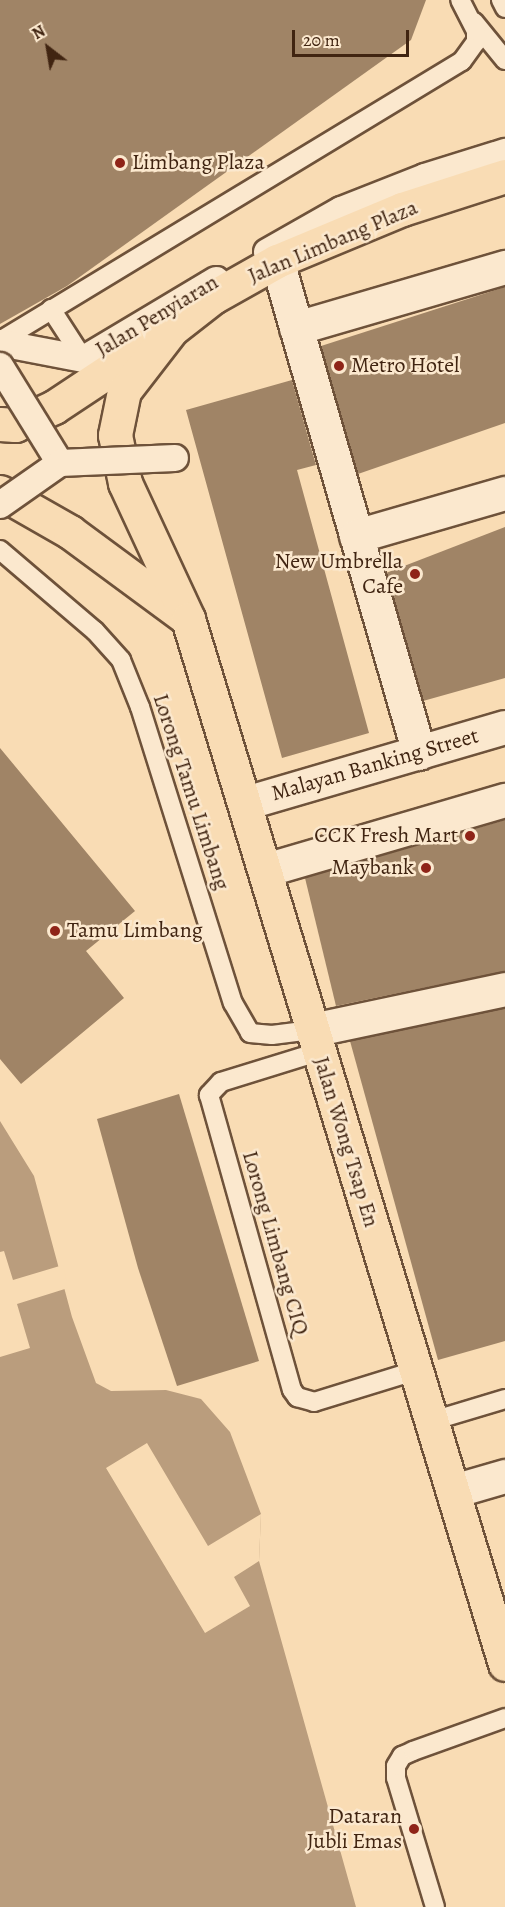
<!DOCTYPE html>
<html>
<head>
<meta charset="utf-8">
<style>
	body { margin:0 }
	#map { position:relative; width:505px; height:1907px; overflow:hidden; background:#f9dcb4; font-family:Alegreya,serif }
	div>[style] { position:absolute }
	.water>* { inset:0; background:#ba9d7d }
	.pier>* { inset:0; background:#f9dcb4 }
	.building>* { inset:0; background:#a08466 }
	.roads { filter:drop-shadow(2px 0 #6e523a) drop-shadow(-2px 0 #6e523a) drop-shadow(0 2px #6e523a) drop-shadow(0 -2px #6e523a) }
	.service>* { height:18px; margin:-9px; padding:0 9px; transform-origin:9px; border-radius:9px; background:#fbe8ce }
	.pedestrian>* { height:26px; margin:-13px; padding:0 13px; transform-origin:13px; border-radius:13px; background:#fbe8ce }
	.minor>* { height:33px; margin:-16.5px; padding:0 16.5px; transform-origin:16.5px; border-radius:16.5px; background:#fbe8ce }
	.primary>* { height:33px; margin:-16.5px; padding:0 16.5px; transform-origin:16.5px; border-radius:16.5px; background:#f9dcb4 }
	.trunk>* { height:33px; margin:-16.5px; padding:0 16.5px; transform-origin:16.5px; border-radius:16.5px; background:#f9dcb4 }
	.bridges { filter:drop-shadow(2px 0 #6e523a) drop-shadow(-2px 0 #6e523a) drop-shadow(0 2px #6e523a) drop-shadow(0 -2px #6e523a) }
	.pedestrian-bridge>* { height:26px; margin:-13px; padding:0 13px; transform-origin:13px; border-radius:13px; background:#fbe8ce }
	.dots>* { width:16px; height:16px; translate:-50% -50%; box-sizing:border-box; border:3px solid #fbe8ce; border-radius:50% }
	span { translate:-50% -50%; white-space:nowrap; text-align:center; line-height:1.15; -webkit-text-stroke:5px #fbe8ce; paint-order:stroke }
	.poi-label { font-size:22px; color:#402411 }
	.left { translate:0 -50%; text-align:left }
	.right { translate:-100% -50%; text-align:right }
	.street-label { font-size:22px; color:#402411 }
	.north { position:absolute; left:18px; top:18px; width:60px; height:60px; -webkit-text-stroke:4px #fbe8ce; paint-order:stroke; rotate:329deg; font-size:16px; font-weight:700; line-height:24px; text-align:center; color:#402411 }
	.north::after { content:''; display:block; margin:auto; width:21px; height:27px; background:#402411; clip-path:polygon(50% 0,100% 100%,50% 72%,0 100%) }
	.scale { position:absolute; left:292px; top:30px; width:117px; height:27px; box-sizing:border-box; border:3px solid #402411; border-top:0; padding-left:8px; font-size:18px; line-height:21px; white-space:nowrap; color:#402411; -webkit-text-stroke:4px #fbe8ce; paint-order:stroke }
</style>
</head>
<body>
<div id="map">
	<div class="water">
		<i style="clip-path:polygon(0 1121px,34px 1176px,72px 1317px,96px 1383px,111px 1391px,166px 1390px,201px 1399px,230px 1432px,261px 1514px,259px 1561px,356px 1907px,0 1907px)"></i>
	</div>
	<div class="pier">
		<i style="clip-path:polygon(4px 1251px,13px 1280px,63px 1265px,68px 1288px,17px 1304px,30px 1348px,0 1357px,0 1252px)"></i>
		<i style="clip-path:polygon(147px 1443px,208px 1546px,261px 1514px,259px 1561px,234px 1577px,250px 1606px,205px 1633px,106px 1468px)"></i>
	</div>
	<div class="building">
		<i style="clip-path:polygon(0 0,426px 0,411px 40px,67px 286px,0 324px)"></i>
		<i style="clip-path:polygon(505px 287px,505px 423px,358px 474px,321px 346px)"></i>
		<i style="clip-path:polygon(292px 380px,316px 465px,297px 470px,369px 733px,282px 758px,186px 410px)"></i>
		<i style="clip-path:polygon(505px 527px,505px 678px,423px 701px,386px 573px)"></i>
		<i style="clip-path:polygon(0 748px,135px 911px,86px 951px,124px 998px,21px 1084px,0 1059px)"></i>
		<i style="clip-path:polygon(505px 820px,505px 971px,336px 1006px,305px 878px)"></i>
		<i style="clip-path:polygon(505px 1008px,505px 1341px,438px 1360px,350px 1041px)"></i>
		<i style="clip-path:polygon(179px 1094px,259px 1361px,177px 1386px,138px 1268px,97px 1119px)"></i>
	</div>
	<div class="roads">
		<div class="service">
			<i style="left:501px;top:0;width:9px;rotate:63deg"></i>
			<i style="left:474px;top:22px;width:49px;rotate:50.8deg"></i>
			<i style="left:51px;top:309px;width:64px;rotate:57.1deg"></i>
			<i style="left:0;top:341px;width:540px;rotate:-31.22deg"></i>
			<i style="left:462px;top:61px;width:24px;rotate:-54deg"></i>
			<i style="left:476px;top:42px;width:11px;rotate:-90deg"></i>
			<i style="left:476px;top:31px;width:35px;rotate:-117deg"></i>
			<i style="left:0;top:550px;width:125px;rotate:40.5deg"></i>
			<i style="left:95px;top:631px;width:39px;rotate:48deg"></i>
			<i style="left:121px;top:660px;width:51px;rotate:68deg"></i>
			<i style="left:140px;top:707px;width:310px;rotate:72.6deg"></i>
			<i style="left:233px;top:1003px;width:34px;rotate:60deg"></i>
			<i style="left:250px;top:1033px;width:22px;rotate:5deg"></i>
			<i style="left:272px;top:1035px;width:40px;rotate:-7.1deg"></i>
			<i style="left:318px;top:1052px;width:102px;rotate:162.8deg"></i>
			<i style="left:221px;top:1082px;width:18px;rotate:133deg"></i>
			<i style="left:209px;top:1095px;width:306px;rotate:74.3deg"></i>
			<i style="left:292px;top:1390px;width:9px;rotate:54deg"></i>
			<i style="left:297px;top:1397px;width:18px;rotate:16deg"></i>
			<i style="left:314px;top:1402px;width:109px;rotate:-17.1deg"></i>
			<i style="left:432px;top:1421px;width:76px;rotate:-16.8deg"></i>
			<i style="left:435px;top:1907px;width:135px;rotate:-106.8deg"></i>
			<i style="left:396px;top:1778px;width:12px;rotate:-90deg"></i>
			<i style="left:396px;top:1766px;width:12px;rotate:-59deg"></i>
			<i style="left:402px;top:1756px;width:12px;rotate:-24deg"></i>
			<i style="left:413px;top:1751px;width:98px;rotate:-19.7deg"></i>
		</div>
		<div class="pedestrian">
			<i style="left:267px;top:252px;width:85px;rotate:-29.6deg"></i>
			<i style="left:341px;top:210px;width:90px;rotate:-21.4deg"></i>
			<i style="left:425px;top:177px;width:84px;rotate:-17.4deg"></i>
			<i style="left:0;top:343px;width:86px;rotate:10.8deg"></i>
			<i style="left:84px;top:359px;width:154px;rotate:-30.9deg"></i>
		</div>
		<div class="minor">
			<i style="left:277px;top:261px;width:512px;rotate:73.9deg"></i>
			<i style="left:296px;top:328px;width:218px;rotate:-16.3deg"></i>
			<i style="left:356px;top:536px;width:155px;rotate:-16.1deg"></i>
			<i style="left:245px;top:803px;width:271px;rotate:-16.3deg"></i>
			<i style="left:265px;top:870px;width:250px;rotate:-16.3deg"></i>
			<i style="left:312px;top:1030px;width:197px;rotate:-12deg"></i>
			<i style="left:453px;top:1491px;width:54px;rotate:-16.1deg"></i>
		</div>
		<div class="primary">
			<i style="left:0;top:424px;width:15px;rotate:4deg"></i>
			<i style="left:15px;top:425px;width:43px;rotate:-24.8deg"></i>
			<i style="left:54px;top:407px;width:138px;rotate:-33.5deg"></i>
			<i style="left:0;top:492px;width:81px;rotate:29.7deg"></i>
			<i style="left:70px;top:532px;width:147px;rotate:36.4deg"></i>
		</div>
		<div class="trunk">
			<i style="left:505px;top:176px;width:108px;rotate:162.2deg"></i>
			<i style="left:402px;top:209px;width:135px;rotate:157.4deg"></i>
			<i style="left:277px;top:261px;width:73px;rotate:150.6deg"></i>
			<i style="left:213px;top:297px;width:52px;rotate:142deg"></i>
			<i style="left:172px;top:329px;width:78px;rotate:127.7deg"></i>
			<i style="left:124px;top:391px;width:45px;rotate:101.6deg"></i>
			<i style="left:115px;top:435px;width:49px;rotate:78.2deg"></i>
			<i style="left:125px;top:483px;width:150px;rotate:65.1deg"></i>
			<i style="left:188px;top:619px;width:1092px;rotate:73.12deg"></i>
		</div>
	</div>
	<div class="bridges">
		<div class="pedestrian-bridge">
			<i style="left:0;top:366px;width:114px;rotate:58.3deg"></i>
			<i style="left:60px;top:463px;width:115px;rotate:-2.5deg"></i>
			<i style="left:0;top:505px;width:73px;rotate:-35deg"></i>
		</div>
	</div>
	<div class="dots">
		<i style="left:120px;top:163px;background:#8f2418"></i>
		<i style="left:339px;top:366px;background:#8f2418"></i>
		<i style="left:415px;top:574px;background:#8f2418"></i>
		<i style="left:470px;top:836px;background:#8f2418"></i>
		<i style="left:426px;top:868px;background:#8f2418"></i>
		<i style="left:55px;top:931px;background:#8f2418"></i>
		<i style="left:414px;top:1829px;background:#8f2418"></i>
	</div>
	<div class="poi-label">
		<span class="left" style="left:132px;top:163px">Limbang Plaza</span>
		<span class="left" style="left:351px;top:366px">Metro Hotel</span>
		<span class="right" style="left:403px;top:574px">New Umbrella<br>Cafe</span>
		<span class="right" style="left:458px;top:836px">CCK Fresh Mart</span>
		<span class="right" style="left:414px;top:868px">Maybank</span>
		<span class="left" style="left:67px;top:931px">Tamu Limbang</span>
		<span class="right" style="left:402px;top:1829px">Dataran<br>Jubli Emas</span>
	</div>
	<div class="street-label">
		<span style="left:333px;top:242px;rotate:-23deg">Jalan Limbang Plaza</span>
		<span style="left:157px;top:316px;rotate:-31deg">Jalan Penyiaran</span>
		<span style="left:375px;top:765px;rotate:-16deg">Malayan Banking Street</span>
		<span style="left:191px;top:792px;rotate:72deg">Lorong Tamu Limbang</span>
		<span style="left:346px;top:1142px;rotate:73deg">Jalan Wong Tsap En</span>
		<span style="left:275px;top:1243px;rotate:74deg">Lorong Limbang CIQ</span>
	</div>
	<div class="north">N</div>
	<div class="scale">20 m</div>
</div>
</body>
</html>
